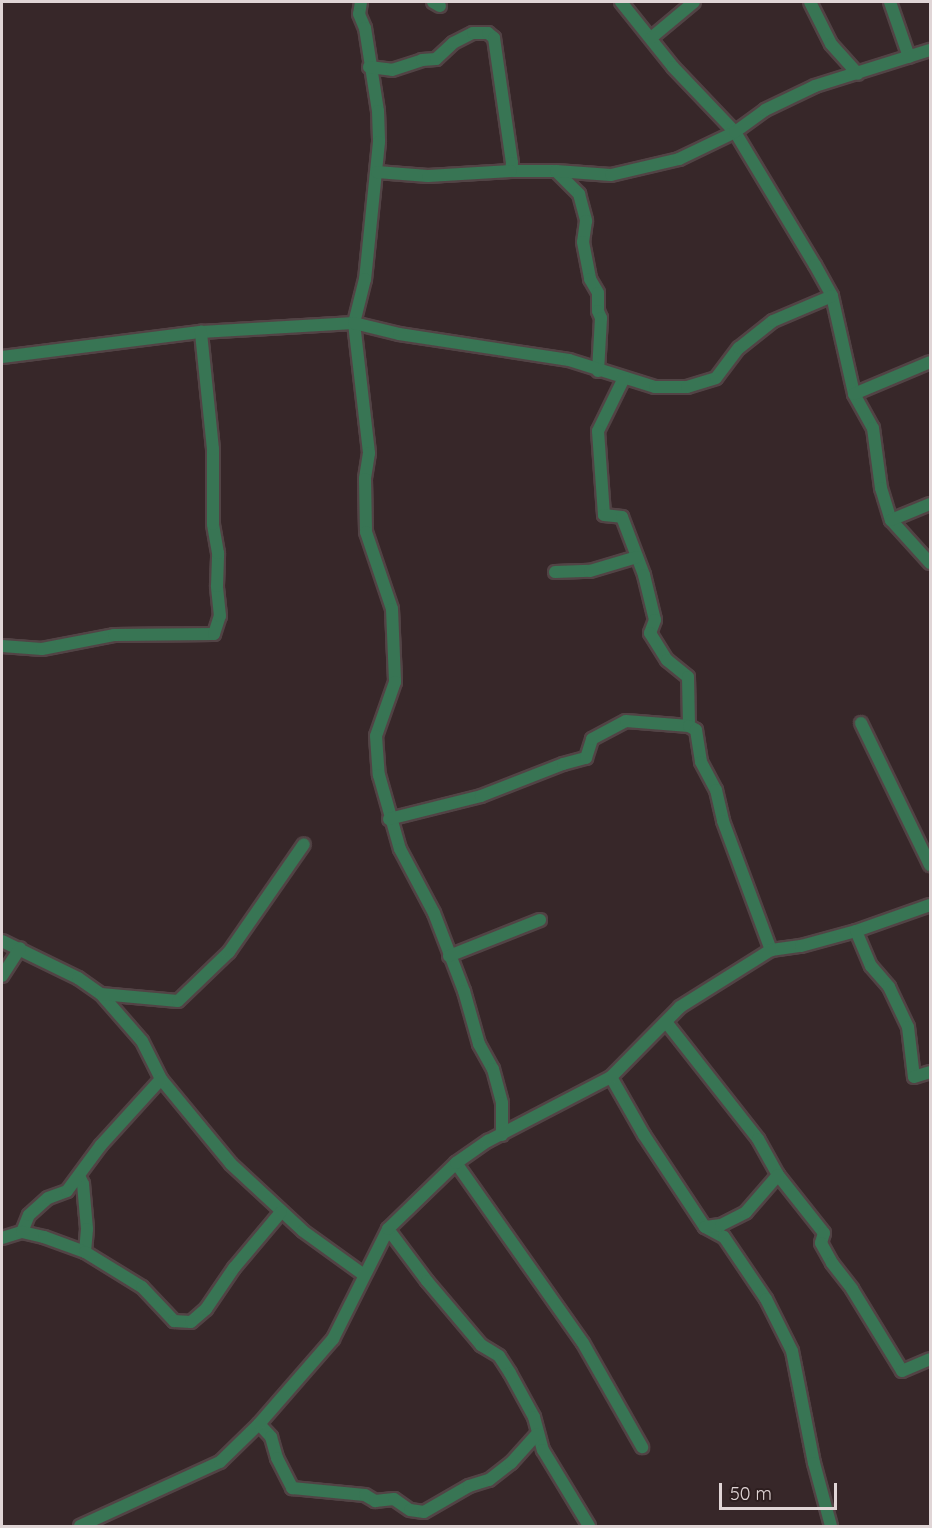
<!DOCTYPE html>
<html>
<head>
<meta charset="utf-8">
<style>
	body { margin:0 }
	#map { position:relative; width:932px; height:1528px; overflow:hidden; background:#372729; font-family:Quicksand,sans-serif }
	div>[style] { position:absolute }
	.roads { filter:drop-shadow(2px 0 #524345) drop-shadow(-2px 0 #524345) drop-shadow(0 2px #524345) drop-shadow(0 -2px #524345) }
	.street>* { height:12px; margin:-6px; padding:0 6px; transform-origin:6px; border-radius:6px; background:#387554 }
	span { translate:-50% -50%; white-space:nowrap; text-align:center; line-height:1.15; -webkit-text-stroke:4.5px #2d1e1f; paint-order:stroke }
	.frame { position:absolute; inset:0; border:3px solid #e0d5d6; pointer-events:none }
	.scale { position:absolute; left:719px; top:1483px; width:118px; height:27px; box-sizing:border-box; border:3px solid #e0d5d6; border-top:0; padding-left:8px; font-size:18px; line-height:21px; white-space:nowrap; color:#e0d5d6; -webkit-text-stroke:4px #2d1e1f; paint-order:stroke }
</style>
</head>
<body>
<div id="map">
	<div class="roads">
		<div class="street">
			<i style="left:361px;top:2px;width:12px;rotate:99deg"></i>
			<i style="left:359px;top:14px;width:15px;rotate:67deg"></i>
			<i style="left:365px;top:28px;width:84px;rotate:81.1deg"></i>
			<i style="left:378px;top:111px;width:31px;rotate:88deg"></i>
			<i style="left:379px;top:142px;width:138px;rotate:95.8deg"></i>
			<i style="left:365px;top:279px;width:45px;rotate:104deg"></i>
			<i style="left:354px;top:323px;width:131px;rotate:83.4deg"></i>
			<i style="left:369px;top:453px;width:26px;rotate:99deg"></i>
			<i style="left:365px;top:479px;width:53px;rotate:88.9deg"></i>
			<i style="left:366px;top:532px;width:81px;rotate:71.3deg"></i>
			<i style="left:392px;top:609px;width:73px;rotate:87.6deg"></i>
			<i style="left:395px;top:682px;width:57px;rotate:109.4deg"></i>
			<i style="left:376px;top:736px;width:39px;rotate:86deg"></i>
			<i style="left:379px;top:775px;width:77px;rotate:74.2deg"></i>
			<i style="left:400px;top:849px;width:72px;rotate:62deg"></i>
			<i style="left:434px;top:913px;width:84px;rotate:69deg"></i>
			<i style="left:464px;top:991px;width:55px;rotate:74.2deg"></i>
			<i style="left:479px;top:1044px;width:29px;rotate:61deg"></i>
			<i style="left:493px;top:1069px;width:35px;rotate:75deg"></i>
			<i style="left:502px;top:1103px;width:32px;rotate:90deg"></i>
			<i style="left:433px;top:2px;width:8px;rotate:30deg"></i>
			<i style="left:621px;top:2px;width:83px;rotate:51.3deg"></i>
			<i style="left:673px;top:67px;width:90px;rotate:46.4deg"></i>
			<i style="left:735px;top:132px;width:155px;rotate:59deg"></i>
			<i style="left:815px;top:265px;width:35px;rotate:61deg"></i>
			<i style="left:832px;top:296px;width:100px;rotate:77.3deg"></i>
			<i style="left:854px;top:394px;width:39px;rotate:61deg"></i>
			<i style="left:873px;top:428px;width:61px;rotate:82.4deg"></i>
			<i style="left:881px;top:488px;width:34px;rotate:73deg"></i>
			<i style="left:891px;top:520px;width:58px;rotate:47.8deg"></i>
			<i style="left:810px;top:2px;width:47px;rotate:63.4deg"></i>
			<i style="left:831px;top:44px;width:40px;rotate:48deg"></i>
			<i style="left:890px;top:2px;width:58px;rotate:70.9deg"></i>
			<i style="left:651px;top:38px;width:56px;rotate:-39.9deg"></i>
			<i style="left:369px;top:67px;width:23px;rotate:7deg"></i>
			<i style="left:392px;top:70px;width:32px;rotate:-18deg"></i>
			<i style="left:422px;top:60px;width:14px;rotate:-4deg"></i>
			<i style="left:436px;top:59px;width:23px;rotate:-43deg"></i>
			<i style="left:453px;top:43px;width:22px;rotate:-27deg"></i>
			<i style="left:473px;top:33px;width:15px"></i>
			<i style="left:488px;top:33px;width:8px;rotate:40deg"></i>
			<i style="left:494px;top:38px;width:126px;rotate:81.8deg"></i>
			<i style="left:512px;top:163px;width:8px;rotate:97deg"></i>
			<i style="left:511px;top:171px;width:45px"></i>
			<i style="left:556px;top:171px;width:33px;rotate:45deg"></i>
			<i style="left:579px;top:194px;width:28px;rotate:75deg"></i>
			<i style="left:586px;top:221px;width:21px;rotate:98deg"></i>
			<i style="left:583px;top:242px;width:38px;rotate:79deg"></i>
			<i style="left:590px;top:279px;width:16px;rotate:60deg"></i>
			<i style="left:598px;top:293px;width:18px;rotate:90deg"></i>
			<i style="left:598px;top:311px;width:8px;rotate:67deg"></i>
			<i style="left:601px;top:318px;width:53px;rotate:93.2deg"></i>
			<i style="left:556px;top:171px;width:55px;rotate:4.2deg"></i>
			<i style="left:611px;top:175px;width:70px;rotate:-13.2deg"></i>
			<i style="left:679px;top:159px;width:62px;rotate:-25.7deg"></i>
			<i style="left:735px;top:132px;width:37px;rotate:-36deg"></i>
			<i style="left:765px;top:110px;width:55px;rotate:-25.6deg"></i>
			<i style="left:815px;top:86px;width:121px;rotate:-17.4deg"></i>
			<i style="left:377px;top:172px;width:51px;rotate:4.5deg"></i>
			<i style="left:428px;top:176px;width:83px;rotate:-3.4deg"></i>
			<i style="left:2px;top:357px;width:201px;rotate:-7.2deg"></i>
			<i style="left:201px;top:332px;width:153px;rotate:-3.4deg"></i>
			<i style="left:354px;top:323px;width:46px;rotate:13.7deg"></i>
			<i style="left:399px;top:334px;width:172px;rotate:8.7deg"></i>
			<i style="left:569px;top:360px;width:90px;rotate:17.4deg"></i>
			<i style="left:655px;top:387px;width:32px"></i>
			<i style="left:687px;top:387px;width:30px;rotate:-17deg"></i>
			<i style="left:716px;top:378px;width:38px;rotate:-53deg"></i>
			<i style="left:739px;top:348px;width:43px;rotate:-38.5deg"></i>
			<i style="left:773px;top:321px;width:64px;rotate:-23deg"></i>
			<i style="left:624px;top:378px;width:59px;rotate:116.1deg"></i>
			<i style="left:598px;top:431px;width:84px;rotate:85.9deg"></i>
			<i style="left:604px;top:515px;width:18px;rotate:6deg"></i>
			<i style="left:622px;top:517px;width:62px;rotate:69.2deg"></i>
			<i style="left:644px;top:575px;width:46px;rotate:76.3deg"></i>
			<i style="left:655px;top:620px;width:14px;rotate:111deg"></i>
			<i style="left:650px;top:633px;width:32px;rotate:58deg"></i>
			<i style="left:667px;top:660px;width:27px;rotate:39deg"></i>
			<i style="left:688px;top:677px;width:49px;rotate:88.8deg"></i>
			<i style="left:854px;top:394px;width:82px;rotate:-22.8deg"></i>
			<i style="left:891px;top:520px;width:42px;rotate:-22.3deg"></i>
			<i style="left:555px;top:572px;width:35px;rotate:-2deg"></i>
			<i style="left:590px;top:571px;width:49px;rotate:-16.6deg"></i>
			<i style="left:2px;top:646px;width:40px;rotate:4.3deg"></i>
			<i style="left:42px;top:649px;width:73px;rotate:-11deg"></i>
			<i style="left:114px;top:635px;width:100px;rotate:-0.6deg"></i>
			<i style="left:214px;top:634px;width:19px;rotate:-72deg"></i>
			<i style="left:220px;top:616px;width:30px;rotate:-96deg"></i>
			<i style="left:217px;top:586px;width:33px;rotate:-88deg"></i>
			<i style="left:218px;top:553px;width:29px;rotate:-100deg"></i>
			<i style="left:213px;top:524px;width:75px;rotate:-90deg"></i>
			<i style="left:213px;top:449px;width:118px;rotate:-95.9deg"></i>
			<i style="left:861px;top:723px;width:158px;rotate:64.1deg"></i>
			<i style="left:389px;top:819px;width:95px;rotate:-14deg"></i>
			<i style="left:481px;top:796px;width:88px;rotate:-21.3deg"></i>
			<i style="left:563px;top:764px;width:24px;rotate:-15deg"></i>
			<i style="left:586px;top:758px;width:20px;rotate:-72deg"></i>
			<i style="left:592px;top:739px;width:38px;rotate:-28deg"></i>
			<i style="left:626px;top:721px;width:63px;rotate:4.5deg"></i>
			<i style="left:689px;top:726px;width:8px;rotate:30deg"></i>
			<i style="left:696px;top:730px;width:32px;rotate:81deg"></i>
			<i style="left:701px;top:762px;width:32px;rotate:62deg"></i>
			<i style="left:716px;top:790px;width:32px;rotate:77deg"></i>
			<i style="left:723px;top:821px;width:138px;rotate:69.6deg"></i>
			<i style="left:771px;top:950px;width:30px;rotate:-8deg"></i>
			<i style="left:801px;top:946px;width:57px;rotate:-15.3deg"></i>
			<i style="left:930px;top:905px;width:78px;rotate:160.6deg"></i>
			<i style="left:856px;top:931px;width:38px;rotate:67deg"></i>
			<i style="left:871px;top:966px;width:28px;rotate:49deg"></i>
			<i style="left:889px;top:987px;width:44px;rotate:64.6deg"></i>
			<i style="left:908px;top:1027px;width:50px;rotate:83.2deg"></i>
			<i style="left:914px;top:1077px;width:17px;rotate:-17deg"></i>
			<i style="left:2px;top:941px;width:85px;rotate:26deg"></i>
			<i style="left:78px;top:978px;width:28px;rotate:35deg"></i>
			<i style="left:101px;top:994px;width:62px;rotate:48.9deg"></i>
			<i style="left:142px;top:1041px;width:42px;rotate:63.4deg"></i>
			<i style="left:161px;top:1079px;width:110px;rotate:50.5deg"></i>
			<i style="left:231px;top:1164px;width:98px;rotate:42.9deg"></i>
			<i style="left:303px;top:1231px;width:75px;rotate:35.8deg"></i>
			<i style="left:449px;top:956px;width:98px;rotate:-21.6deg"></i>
			<i style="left:2px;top:976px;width:33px;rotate:-57deg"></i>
			<i style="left:101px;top:994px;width:77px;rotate:5.2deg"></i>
			<i style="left:178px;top:1001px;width:71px;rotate:-43.9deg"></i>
			<i style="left:229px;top:952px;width:131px;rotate:-55.2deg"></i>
			<i style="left:666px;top:1022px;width:149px;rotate:51.8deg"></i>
			<i style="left:758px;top:1139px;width:41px;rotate:60.9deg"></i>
			<i style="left:778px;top:1175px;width:74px;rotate:51.6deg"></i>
			<i style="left:824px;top:1233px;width:10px;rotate:107deg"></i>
			<i style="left:821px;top:1243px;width:23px;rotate:61deg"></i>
			<i style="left:832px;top:1263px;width:33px;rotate:52deg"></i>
			<i style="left:852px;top:1289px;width:96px;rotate:58.6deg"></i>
			<i style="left:902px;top:1371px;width:30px;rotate:-23deg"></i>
			<i style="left:611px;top:1077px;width:67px;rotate:60.4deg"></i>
			<i style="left:644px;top:1135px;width:110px;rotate:56.5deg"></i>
			<i style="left:705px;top:1227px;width:21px;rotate:28deg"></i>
			<i style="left:724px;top:1237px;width:75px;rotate:55.9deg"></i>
			<i style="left:766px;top:1299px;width:58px;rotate:63.4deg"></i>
			<i style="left:792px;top:1351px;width:114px;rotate:78.9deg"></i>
			<i style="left:814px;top:1463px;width:65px;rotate:74.9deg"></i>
			<i style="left:456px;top:1163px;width:220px;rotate:54.8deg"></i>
			<i style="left:583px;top:1343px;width:120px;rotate:60.4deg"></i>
			<i style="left:79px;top:1176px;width:9px;rotate:63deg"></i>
			<i style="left:83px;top:1184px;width:45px;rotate:84.9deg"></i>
			<i style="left:87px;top:1229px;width:23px;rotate:95deg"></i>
			<i style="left:705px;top:1227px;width:16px;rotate:-7deg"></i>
			<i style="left:721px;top:1225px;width:28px;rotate:-27deg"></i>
			<i style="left:746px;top:1212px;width:49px;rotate:-49.1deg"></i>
			<i style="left:388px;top:1229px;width:65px;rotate:53.1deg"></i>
			<i style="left:427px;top:1281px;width:84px;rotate:49.8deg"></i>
			<i style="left:481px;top:1345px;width:21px;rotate:31deg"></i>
			<i style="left:499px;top:1356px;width:20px;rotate:57deg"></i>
			<i style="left:510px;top:1373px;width:50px;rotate:61.4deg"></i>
			<i style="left:534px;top:1417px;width:34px;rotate:75deg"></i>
			<i style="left:543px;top:1450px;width:89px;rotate:58.8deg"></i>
			<i style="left:22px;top:1232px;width:18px;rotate:-68deg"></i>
			<i style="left:29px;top:1215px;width:25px;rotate:-42deg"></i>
			<i style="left:48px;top:1198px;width:20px;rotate:-20deg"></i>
			<i style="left:67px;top:1191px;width:57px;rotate:-53.5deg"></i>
			<i style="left:101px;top:1145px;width:89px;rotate:-47.7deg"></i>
			<i style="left:2px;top:1238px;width:21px;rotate:-17deg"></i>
			<i style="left:22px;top:1232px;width:23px;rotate:13deg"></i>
			<i style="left:44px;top:1237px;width:44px;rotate:20.1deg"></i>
			<i style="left:85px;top:1252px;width:67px;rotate:31.6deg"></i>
			<i style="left:142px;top:1287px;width:47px;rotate:46.7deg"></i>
			<i style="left:174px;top:1321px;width:17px;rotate:3deg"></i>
			<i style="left:191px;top:1322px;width:20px;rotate:-41deg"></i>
			<i style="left:206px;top:1309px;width:50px;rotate:-55.7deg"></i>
			<i style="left:234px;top:1268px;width:73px;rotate:-50deg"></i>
			<i style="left:259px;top:1424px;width:18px;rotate:47deg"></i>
			<i style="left:271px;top:1437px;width:22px;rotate:74deg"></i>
			<i style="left:277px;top:1458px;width:34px;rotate:63deg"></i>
			<i style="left:292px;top:1488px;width:73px;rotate:5.5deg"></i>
			<i style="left:365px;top:1495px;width:12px;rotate:31deg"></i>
			<i style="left:375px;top:1501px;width:19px;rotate:-6deg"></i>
			<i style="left:394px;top:1499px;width:19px;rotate:35deg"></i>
			<i style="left:410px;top:1510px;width:14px;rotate:8deg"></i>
			<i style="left:424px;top:1512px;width:52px;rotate:-30deg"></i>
			<i style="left:469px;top:1486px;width:21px;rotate:-17deg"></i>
			<i style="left:489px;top:1480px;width:28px;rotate:-38deg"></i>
			<i style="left:511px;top:1463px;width:39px;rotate:-48deg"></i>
			<i style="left:80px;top:1526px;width:154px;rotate:-24.6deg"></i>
			<i style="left:220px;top:1462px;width:54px;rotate:-44.3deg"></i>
			<i style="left:259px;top:1424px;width:113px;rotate:-49deg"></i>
			<i style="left:333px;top:1339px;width:123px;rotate:-63.4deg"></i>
			<i style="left:388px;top:1229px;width:95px;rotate:-44.1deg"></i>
			<i style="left:456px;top:1163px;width:39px;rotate:-35deg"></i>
			<i style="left:488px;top:1141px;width:139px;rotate:-27.5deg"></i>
			<i style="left:611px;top:1077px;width:98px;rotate:-45.4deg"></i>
			<i style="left:680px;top:1007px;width:107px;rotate:-32.1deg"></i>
		</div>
	</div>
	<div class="frame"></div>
	<div class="scale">50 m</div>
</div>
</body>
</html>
